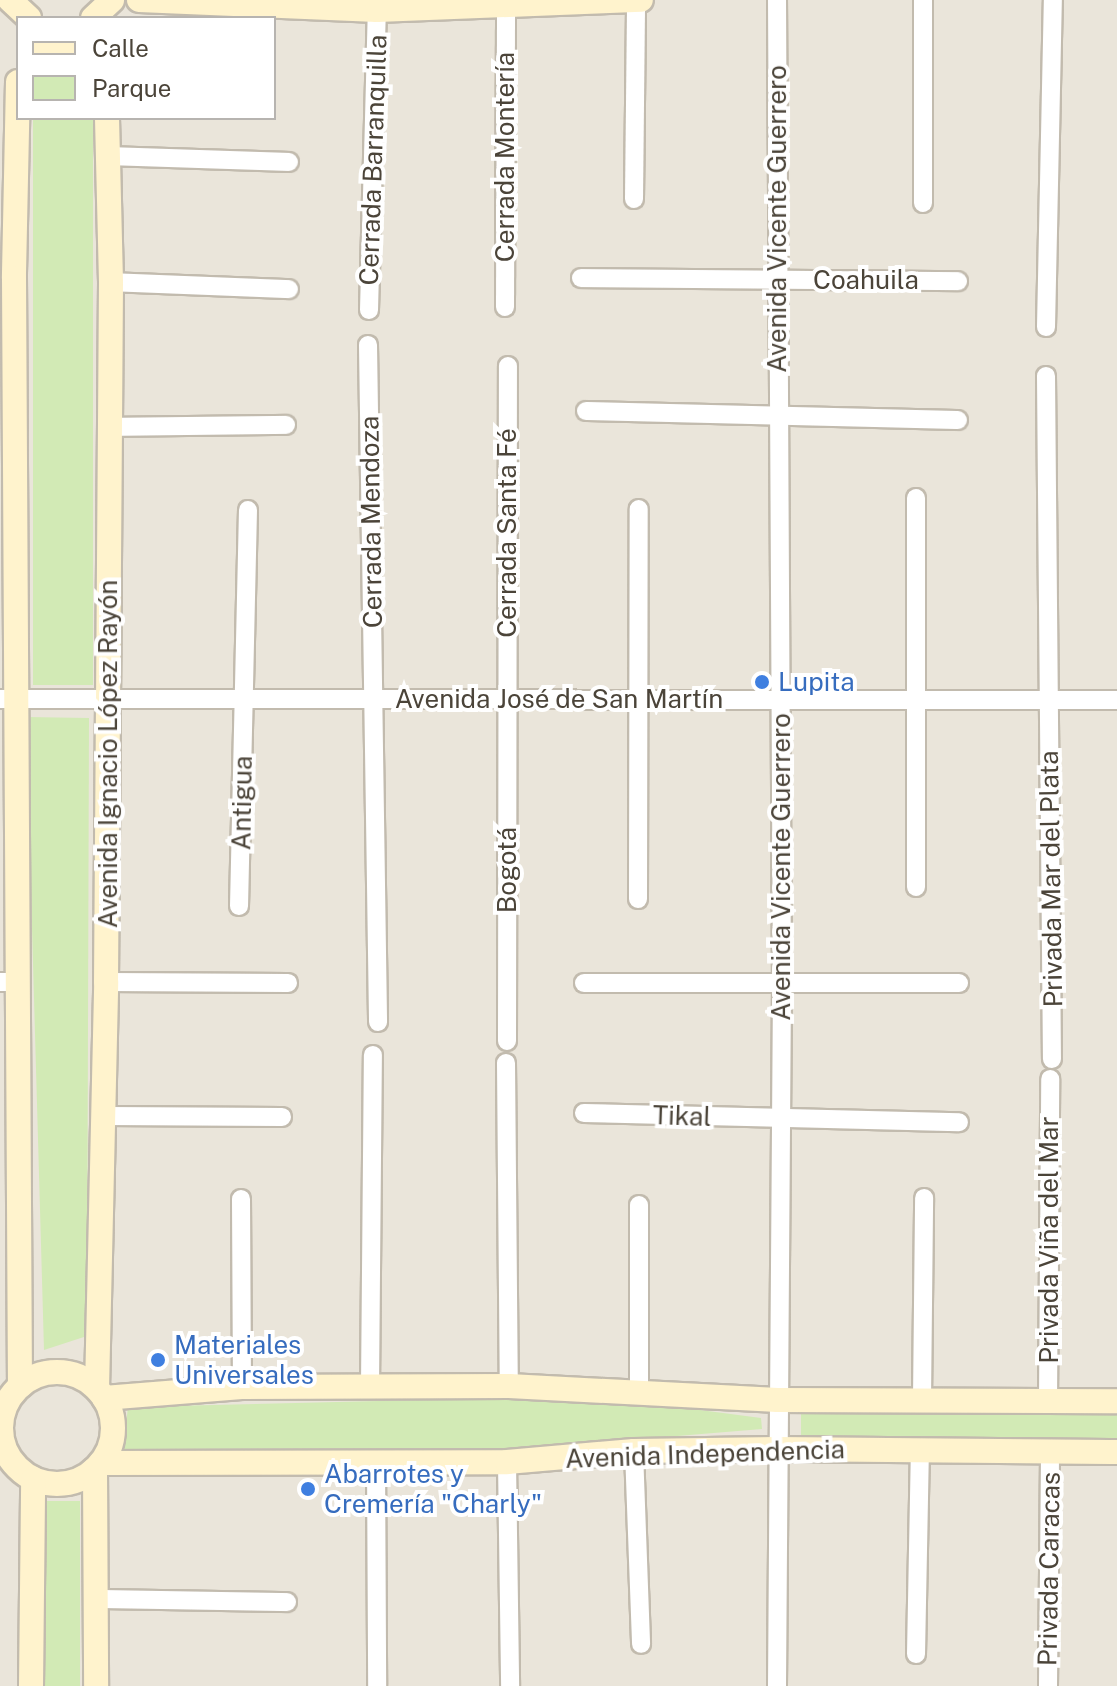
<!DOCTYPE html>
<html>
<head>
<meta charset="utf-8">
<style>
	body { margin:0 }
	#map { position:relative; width:1117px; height:1686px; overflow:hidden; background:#f6f3ec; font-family:"Public Sans",sans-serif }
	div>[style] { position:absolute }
	.residential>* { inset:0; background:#eae5da }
	.green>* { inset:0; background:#d2eab5; transform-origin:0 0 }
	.roads { filter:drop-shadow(2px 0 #c2bbae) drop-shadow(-2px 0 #c2bbae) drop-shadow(0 2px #c2bbae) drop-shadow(0 -2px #c2bbae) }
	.street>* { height:18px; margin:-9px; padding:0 9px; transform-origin:9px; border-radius:9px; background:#fff }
	.secondary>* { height:24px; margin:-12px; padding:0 12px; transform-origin:12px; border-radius:12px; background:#fff3cd }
	.secondary>.ring { margin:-12px; padding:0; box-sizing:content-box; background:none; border:24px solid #fff3cd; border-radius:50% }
	.dots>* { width:22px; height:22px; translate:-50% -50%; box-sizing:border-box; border:4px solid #fff; border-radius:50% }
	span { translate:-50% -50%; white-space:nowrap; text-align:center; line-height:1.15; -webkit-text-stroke:8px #fff; paint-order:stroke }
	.street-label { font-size:26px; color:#4b4439 }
	.shop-label { font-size:26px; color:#366cbe }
	.left { translate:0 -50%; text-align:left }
	.legend { position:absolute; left:16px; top:16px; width:260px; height:104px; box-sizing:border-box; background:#fff; border:2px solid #b7b4b0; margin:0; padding:10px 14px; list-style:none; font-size:24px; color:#4b4439 }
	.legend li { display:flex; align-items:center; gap:16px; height:40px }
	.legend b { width:40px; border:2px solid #b7b4b0 }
</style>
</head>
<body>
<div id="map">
	<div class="residential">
		<i style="clip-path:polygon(evenodd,0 0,1117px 0,1117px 1686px,0 1686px,0 0,18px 18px,274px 18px,274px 118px,18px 118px,18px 18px)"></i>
	</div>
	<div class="green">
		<i style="left:33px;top:118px;width:60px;height:567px"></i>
		<i style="clip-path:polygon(26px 717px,89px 718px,87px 1336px,44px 1350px)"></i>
		<i style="clip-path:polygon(503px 1398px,639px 1402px,761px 1418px,762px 1429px,532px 1448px,123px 1449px,128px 1407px)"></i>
		<i style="left:1117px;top:1414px;width:24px;height:316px;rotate:90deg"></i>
		<i style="left:80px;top:1501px;width:185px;height:35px;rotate:90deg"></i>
	</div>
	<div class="roads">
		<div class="street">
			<i style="left:109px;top:156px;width:180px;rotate:1.9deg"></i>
			<i style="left:634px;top:199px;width:198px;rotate:-89.4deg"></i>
			<i style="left:923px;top:203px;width:203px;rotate:-90deg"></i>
			<i style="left:581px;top:278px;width:377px;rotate:0.5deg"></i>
			<i style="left:111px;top:282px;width:178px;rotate:2.3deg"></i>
			<i style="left:505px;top:307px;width:300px;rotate:-89.8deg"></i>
			<i style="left:369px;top:310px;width:300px;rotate:-88.5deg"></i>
			<i style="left:1046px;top:327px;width:327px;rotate:-88.8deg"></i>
			<i style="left:368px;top:345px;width:677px;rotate:89.15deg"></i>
			<i style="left:1046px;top:376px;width:683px;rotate:89.5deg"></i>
			<i style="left:586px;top:411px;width:372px;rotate:1.4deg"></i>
			<i style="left:110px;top:427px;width:176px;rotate:-0.7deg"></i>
			<i style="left:916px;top:498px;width:389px;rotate:90deg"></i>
			<i style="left:0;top:699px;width:1117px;rotate:0.05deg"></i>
			<i style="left:638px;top:899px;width:390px;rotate:-89.9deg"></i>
			<i style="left:239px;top:906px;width:396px;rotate:-88.7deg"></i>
			<i style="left:0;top:982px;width:16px"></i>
			<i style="left:106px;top:982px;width:182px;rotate:0.3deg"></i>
			<i style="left:584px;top:983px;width:375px"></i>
			<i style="left:507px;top:1041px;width:675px;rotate:-89.92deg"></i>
			<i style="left:506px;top:1063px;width:323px;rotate:89.5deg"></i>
			<i style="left:584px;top:1113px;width:375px;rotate:1.4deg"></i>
			<i style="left:105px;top:1116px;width:177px;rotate:0.3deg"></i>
			<i style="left:241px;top:1199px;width:188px;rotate:89.7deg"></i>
			<i style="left:639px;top:1205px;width:187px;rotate:90deg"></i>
			<i style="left:370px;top:1387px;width:332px;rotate:-89.5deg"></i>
			<i style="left:922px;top:1400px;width:202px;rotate:-89.4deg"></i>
			<i style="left:1048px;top:1401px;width:322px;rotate:-89.6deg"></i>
			<i style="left:634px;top:1451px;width:193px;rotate:87.9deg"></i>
			<i style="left:376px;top:1460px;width:226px;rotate:89.7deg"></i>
			<i style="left:507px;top:1462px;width:224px;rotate:89.2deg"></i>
			<i style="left:95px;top:1599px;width:192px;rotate:0.9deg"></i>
			<i style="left:916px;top:1654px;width:204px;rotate:-88.9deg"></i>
			<i style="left:777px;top:1686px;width:701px;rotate:-89.59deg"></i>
			<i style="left:782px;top:985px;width:985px;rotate:-90.29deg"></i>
			<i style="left:1048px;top:1686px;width:235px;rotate:-89.5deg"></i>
		</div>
		<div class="secondary">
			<i style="left:10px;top:0;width:26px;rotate:43deg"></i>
			<i style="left:139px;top:0;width:238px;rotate:2.4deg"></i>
			<i style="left:377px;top:10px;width:264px;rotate:-2.2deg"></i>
			<i style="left:93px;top:18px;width:26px;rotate:-43deg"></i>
			<i style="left:18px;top:82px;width:196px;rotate:91.2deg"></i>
			<i style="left:14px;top:278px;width:1108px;rotate:89.69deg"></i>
			<i class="ring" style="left:1px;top:1372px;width:88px;height:88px"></i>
			<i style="left:97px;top:1389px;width:407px;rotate:-88.7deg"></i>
			<i style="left:106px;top:982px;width:700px;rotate:-89.59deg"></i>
			<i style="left:111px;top:282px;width:164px;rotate:-91.4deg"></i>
			<i style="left:104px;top:1398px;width:138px;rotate:-4.6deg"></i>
			<i style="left:242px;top:1387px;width:267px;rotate:-0.2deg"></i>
			<i style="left:509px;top:1386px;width:269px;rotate:3deg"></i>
			<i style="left:778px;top:1400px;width:339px;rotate:0.2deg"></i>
			<i style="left:101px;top:1463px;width:406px;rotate:-0.1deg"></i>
			<i style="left:507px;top:1462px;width:127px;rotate:-5deg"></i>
			<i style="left:634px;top:1451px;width:143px;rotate:-0.8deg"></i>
			<i style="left:777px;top:1449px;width:340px;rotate:0.5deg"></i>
			<i style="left:95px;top:1469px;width:217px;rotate:89.7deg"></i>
			<i style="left:31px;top:1686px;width:207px;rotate:-89.4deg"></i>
		</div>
	</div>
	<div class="dots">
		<i style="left:762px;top:682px;background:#3f7fe0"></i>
		<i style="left:158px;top:1360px;background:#3f7fe0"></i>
		<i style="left:308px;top:1489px;background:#3f7fe0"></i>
	</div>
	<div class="street-label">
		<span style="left:505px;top:157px;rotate:-90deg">Cerrada Montería</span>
		<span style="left:373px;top:160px;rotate:-88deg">Cerrada Barranquilla</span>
		<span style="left:777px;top:219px;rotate:-90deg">Avenida Vicente Guerrero</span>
		<span style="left:866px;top:280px">Coahuila</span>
		<span style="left:371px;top:522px;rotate:-91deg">Cerrada Mendoza</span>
		<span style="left:507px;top:533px;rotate:-90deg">Cerrada Santa Fé</span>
		<span style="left:559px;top:699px">Avenida José de San Martín</span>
		<span style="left:108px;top:754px;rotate:-90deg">Avenida Ignacio López Rayón</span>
		<span style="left:242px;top:803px;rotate:-89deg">Antigua</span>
		<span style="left:781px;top:867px;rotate:-90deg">Avenida Vicente Guerrero</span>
		<span style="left:507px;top:870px;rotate:-90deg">Bogotá</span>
		<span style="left:1051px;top:879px;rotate:-91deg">Privada Mar del Plata</span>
		<span style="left:682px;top:1116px;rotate:2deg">Tikal</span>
		<span style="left:1049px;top:1240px;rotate:-90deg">Privada Viña del Mar</span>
		<span style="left:705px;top:1454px;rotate:-2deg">Avenida Independencia</span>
		<span style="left:1049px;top:1569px;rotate:-89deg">Privada Caracas</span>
	</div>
	<div class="shop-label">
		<span class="left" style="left:778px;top:682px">Lupita</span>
		<span class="left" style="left:174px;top:1360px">Materiales<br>Universales</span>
		<span class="left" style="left:324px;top:1489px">Abarrotes y<br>Cremería "Charly"</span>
	</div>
	<ul class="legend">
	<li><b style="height:10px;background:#fff3cd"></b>Calle</li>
	<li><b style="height:22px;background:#d2eab5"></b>Parque</li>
	</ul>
</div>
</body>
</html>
